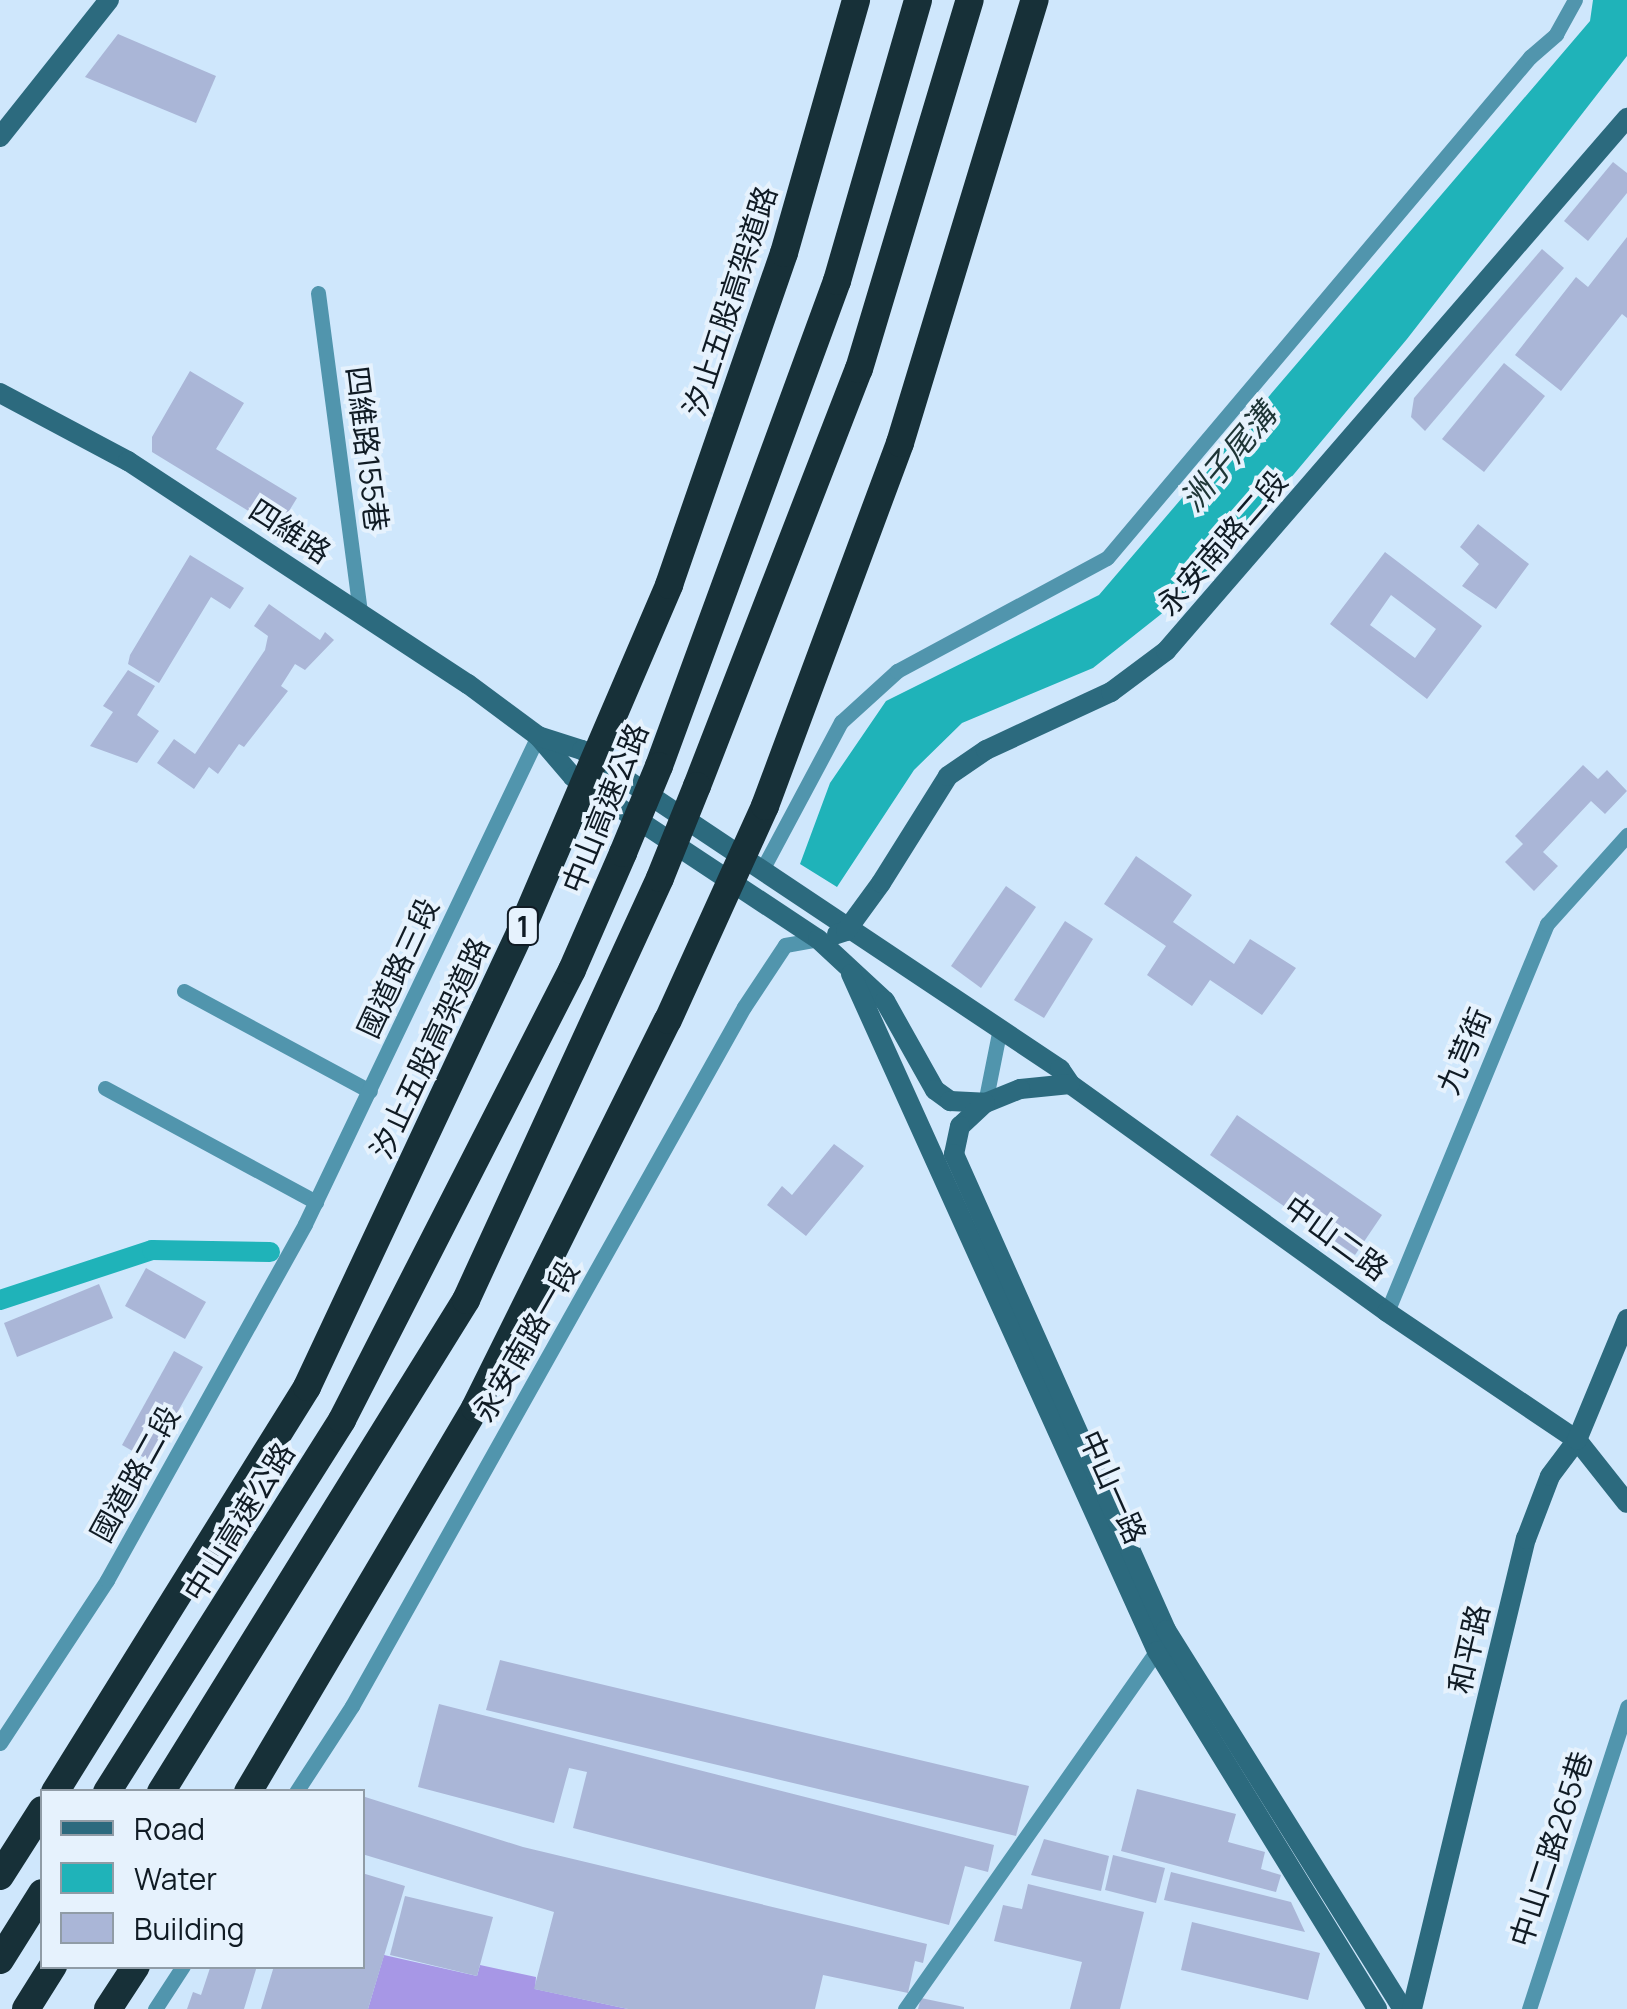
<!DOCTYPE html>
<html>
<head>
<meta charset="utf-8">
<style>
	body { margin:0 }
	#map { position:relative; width:1627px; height:2009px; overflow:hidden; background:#cfe7fc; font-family:Manrope,"Noto Sans TC",sans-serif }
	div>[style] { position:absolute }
	.forest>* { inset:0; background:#a797e6 }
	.water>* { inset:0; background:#1fb3b9 }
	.canal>* { height:20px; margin:-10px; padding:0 10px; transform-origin:10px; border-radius:10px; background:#1fb3b9 }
	.building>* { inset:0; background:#aab6d7 }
	.street>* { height:15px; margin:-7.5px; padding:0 7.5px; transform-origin:7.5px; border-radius:7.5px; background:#5195ad }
	.secondary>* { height:20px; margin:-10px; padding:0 10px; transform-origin:10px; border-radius:10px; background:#2c6a7e }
	.highway>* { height:28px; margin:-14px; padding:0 14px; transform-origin:14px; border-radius:14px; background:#173038 }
	.highway-bridge>* { height:28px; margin:-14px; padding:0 14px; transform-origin:14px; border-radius:14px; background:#173038 }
	span { translate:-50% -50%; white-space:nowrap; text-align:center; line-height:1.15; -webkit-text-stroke:8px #e6f2fd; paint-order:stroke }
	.shield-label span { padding:2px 8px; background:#e6f2fd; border:2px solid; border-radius:8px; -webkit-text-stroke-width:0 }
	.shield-label { font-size:28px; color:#101b24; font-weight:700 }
	.street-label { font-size:30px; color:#101b24 }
	.water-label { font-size:32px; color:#1e3536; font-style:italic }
	.legend { position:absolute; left:40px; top:1789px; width:325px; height:180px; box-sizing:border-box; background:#e6f2fd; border:2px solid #909ca6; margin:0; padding:12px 18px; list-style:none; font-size:30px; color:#101b24 }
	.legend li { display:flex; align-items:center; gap:20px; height:50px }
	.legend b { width:50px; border:2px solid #909ca6 }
</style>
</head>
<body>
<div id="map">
	<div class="forest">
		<i style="clip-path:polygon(384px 1955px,477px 1976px,480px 1965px,536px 1977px,535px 1989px,628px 2009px,368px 2009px)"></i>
	</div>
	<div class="water">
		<i style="clip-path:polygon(1593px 0,1627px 0,1627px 56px,1407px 339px,1208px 577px,1093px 668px,962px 723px,914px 770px,837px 887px,800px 864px,830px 783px,886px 701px,1099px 595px,1590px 21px)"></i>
	</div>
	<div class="canal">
		<i style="left:0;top:1300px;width:160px;rotate:-18.2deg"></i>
		<i style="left:152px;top:1250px;width:118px;rotate:1deg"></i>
	</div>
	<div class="building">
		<i style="clip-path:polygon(118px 34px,216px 76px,196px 123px,85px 77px)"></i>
		<i style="clip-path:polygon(1613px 162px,1627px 173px,1627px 193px,1588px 241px,1564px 221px)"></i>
		<i style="clip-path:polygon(1627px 237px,1627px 318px,1622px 314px,1561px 391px,1515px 355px,1576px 277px,1588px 287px)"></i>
		<i style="clip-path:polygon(1542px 249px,1564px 268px,1425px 431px,1411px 417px,1414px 398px)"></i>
		<i style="clip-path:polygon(1504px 363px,1545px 396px,1484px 472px,1442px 439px)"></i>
		<i style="clip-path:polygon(190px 371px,244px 403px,216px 449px,297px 498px,278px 529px,152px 452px,152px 437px)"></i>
		<i style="clip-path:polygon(1478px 524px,1529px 564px,1496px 609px,1462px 586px,1479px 564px,1460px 547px)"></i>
		<i style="clip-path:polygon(evenodd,1385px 552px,1482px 626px,1427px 699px,1330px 624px,1385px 552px,1391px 595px,1436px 629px,1415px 658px,1370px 625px,1391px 595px)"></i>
		<i style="clip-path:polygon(190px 555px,244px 588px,230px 609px,211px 597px,159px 683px,128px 664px,130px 655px)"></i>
		<i style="clip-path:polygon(269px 604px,320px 640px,325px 632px,334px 640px,305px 670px,295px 664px,281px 686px,288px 691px,244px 747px,239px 744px,218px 774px,209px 767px,194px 789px,157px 763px,174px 739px,195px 754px,265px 650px,268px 636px,254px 626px)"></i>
		<i style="clip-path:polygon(128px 670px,155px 686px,137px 715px,159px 731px,137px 763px,90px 746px,113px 712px,103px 706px)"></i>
		<i style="clip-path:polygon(1583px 765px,1598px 779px,1607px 770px,1627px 791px,1605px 814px,1591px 801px,1543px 852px,1558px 866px,1534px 891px,1505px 862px,1523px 844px,1515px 836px)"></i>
		<i style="clip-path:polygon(1136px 856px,1192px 895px,1173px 922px,1234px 964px,1250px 939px,1296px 968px,1262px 1015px,1210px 980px,1192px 1006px,1147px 975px,1166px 946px,1104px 904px)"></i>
		<i style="clip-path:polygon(1006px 886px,1036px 907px,981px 988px,951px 966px)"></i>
		<i style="clip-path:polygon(1065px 921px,1093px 939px,1044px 1018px,1014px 1000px)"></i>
		<i style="clip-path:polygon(1237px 1115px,1382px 1215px,1355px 1255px,1210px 1155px)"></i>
		<i style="clip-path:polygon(834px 1144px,864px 1166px,806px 1236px,767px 1205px,782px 1186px,792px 1195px)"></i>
		<i style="clip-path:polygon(146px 1268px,206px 1302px,185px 1339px,125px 1306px)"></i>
		<i style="clip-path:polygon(99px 1284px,113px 1318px,17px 1357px,4px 1323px)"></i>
		<i style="clip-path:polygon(174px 1351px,203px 1367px,150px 1461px,122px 1445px)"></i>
		<i style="clip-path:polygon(500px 1660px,1029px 1786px,1016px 1836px,486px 1710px)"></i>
		<i style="clip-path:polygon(439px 1704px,994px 1845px,988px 1872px,965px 1866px,949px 1925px,573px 1828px,587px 1772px,569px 1768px,554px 1823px,418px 1787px)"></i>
		<i style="clip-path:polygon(1137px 1789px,1236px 1814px,1228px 1842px,1265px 1852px,1261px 1869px,1281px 1875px,1276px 1892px,1121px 1851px)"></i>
		<i style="clip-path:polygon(362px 1796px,523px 1847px,927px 1944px,923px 1963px,915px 1961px,908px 1993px,823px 1975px,815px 2009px,628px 2009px,534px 1989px,554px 1912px,362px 1854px)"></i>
		<i style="clip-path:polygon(1044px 1839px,1109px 1856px,1101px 1891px,1031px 1875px)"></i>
		<i style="clip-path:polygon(1113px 1855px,1165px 1868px,1156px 1903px,1105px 1890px)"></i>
		<i style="clip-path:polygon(1171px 1872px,1291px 1902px,1305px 1932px,1164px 1900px)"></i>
		<i style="clip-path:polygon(362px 1873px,405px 1886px,368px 2009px,261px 2009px,274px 1966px,362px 1966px)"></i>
		<i style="clip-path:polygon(1028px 1884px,1144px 1912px,1120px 2009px,1070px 2009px,1082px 1962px,994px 1941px,1003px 1905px,1022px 1909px)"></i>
		<i style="clip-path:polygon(405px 1896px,493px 1917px,477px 1976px,390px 1955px)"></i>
		<i style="clip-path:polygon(1192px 1922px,1320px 1953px,1308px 2000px,1181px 1970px)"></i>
		<i style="clip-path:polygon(257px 1966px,244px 2009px,187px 2009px,193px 1992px,201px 1995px,210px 1968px)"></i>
		<i style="clip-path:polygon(921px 1998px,964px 2007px,964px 2009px,918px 2009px)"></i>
	</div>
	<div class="street">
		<i style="left:318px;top:293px;width:322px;rotate:82.5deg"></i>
		<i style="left:763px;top:868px;width:166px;rotate:-61.9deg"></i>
		<i style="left:841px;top:722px;width:76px;rotate:-42.3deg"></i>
		<i style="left:897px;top:671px;width:238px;rotate:-28.3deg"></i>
		<i style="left:1107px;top:558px;width:656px;rotate:-49.83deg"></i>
		<i style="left:1530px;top:57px;width:35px;rotate:-41deg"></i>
		<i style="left:1556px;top:34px;width:39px;rotate:-61deg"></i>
		<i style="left:184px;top:991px;width:211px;rotate:28.3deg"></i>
		<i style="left:105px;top:1088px;width:240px;rotate:28.4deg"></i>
		<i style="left:985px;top:1103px;width:71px;rotate:-78.7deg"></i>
		<i style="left:1387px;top:1312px;width:420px;rotate:-67.6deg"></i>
		<i style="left:1547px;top:924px;width:120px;rotate:-48deg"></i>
		<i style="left:0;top:1743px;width:195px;rotate:-56.7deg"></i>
		<i style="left:107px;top:1580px;width:407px;rotate:-60.9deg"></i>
		<i style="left:305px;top:1224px;width:541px;rotate:-64.48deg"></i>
		<i style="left:296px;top:1792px;width:103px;rotate:-56.9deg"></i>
		<i style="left:352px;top:1706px;width:801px;rotate:-60.72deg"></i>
		<i style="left:744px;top:1007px;width:74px;rotate:-56.5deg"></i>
		<i style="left:785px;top:945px;width:34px;rotate:-10deg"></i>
		<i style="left:155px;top:2009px;width:51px;rotate:-56.9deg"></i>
		<i style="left:905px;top:2009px;width:438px;rotate:-54.9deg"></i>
		<i style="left:1529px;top:2009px;width:318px;rotate:-72deg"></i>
	</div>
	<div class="secondary">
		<i style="left:0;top:137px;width:175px;rotate:-51.5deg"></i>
		<i style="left:0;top:393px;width:145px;rotate:28deg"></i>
		<i style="left:128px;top:461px;width:407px;rotate:33.3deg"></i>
		<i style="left:468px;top:684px;width:87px;rotate:36.6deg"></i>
		<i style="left:538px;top:736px;width:54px;rotate:49.5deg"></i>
		<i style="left:573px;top:777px;width:294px;rotate:33.5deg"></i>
		<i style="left:818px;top:939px;width:91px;rotate:42.8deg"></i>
		<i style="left:885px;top:1001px;width:102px;rotate:60.7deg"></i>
		<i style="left:935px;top:1090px;width:19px;rotate:36deg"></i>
		<i style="left:950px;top:1101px;width:35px;rotate:3deg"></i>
		<i style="left:538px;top:736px;width:46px;rotate:17.7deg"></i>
		<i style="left:582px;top:750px;width:575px;rotate:33.72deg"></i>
		<i style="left:1060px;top:1069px;width:18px;rotate:56deg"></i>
		<i style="left:1070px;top:1084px;width:390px;rotate:35.7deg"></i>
		<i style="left:1387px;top:1312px;width:229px;rotate:34deg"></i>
		<i style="left:1577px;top:1440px;width:80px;rotate:51.6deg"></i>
		<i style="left:837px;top:934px;width:9px;rotate:-18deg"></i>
		<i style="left:846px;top:931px;width:59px;rotate:-53.9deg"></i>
		<i style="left:881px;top:883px;width:126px;rotate:-57.9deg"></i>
		<i style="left:948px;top:776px;width:46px;rotate:-34.4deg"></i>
		<i style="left:986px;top:750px;width:138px;rotate:-24.9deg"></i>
		<i style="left:1111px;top:692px;width:69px;rotate:-36.7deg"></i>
		<i style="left:1166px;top:651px;width:705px;rotate:-49.14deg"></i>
		<i style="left:851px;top:974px;width:743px;rotate:65.68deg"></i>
		<i style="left:1157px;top:1651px;width:420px;rotate:58.4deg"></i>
		<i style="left:1070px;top:1084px;width:50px;rotate:174.3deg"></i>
		<i style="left:1020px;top:1089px;width:38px;rotate:158deg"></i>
		<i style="left:985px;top:1103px;width:34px;rotate:137deg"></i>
		<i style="left:960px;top:1126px;width:29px;rotate:102deg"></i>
		<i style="left:954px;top:1154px;width:521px;rotate:65.99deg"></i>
		<i style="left:1166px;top:1630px;width:447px;rotate:58deg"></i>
		<i style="left:1412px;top:2009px;width:484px;rotate:-76.4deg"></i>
		<i style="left:1526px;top:1539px;width:67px;rotate:-69.1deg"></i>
		<i style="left:1550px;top:1476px;width:45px;rotate:-53.1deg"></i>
		<i style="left:1577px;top:1440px;width:131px;rotate:-67.5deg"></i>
	</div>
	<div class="highway">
		<i style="left:659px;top:766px;width:517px;rotate:-69.85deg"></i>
		<i style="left:837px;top:281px;width:292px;rotate:-73.9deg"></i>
		<i style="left:697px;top:786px;width:447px;rotate:-68.8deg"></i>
		<i style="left:859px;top:369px;width:385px;rotate:-73.3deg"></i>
		<i style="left:107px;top:1792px;width:440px;rotate:-57.7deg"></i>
		<i style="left:342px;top:1420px;width:505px;rotate:-62.93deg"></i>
		<i style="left:572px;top:970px;width:128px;rotate:-66.4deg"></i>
		<i style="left:161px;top:1792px;width:579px;rotate:-58.2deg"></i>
		<i style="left:466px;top:1300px;width:464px;rotate:-65.3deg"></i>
		<i style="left:0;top:1876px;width:78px;rotate:-57.5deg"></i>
		<i style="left:0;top:1960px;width:79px;rotate:-57.9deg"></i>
		<i style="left:26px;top:2009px;width:51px;rotate:-57.9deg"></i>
		<i style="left:108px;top:2009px;width:51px;rotate:-56.9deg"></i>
	</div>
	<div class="highway-bridge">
		<i style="left:623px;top:853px;width:94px;rotate:-67.5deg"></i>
		<i style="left:660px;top:878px;width:99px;rotate:-68.1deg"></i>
		<i style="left:55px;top:1792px;width:477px;rotate:-58.1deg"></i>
		<i style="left:307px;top:1387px;width:501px;rotate:-64.87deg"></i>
		<i style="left:520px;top:933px;width:379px;rotate:-66.8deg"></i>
		<i style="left:669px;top:585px;width:351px;rotate:-70.9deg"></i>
		<i style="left:784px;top:253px;width:263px;rotate:-74.1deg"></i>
		<i style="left:248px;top:1792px;width:446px;rotate:-59.4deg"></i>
		<i style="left:475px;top:1408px;width:433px;rotate:-63.6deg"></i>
		<i style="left:668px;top:1020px;width:235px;rotate:-65.6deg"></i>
		<i style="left:765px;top:806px;width:387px;rotate:-69.6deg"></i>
		<i style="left:900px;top:443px;width:463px;rotate:-73.1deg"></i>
	</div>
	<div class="shield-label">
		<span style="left:523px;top:926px">1</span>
	</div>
	<div class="street-label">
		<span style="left:730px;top:301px;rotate:-72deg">汐止五股高架道路</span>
		<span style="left:367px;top:449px;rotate:83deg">四維路155巷</span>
		<span style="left:290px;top:531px;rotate:33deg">四維路</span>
		<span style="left:1222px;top:543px;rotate:-49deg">永安南路二段</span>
		<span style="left:605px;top:808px;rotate:-68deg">中山高速公路</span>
		<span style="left:398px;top:968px;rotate:-65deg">國道路三段</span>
		<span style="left:430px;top:1048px;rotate:-65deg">汐止五股高架道路</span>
		<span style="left:1464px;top:1051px;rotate:-67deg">九芎街</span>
		<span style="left:1336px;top:1238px;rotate:36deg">中山二路</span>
		<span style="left:526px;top:1341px;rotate:-60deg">永安南路一段</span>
		<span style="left:135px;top:1474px;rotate:-61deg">國道路二段</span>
		<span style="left:1113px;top:1487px;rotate:66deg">中山一路</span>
		<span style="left:239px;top:1522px;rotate:-58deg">中山高速公路</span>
		<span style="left:1469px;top:1649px;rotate:-77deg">和平路</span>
		<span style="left:1551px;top:1849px;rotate:-72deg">中山二路265巷</span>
	</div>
	<div class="water-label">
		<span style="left:1228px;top:457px;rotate:-50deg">洲子尾溝</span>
	</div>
	<ul class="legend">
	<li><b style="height:12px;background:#2c6a7e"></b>Road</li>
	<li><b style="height:28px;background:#1fb3b9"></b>Water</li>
	<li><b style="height:28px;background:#aab6d7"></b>Building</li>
	</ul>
</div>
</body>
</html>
